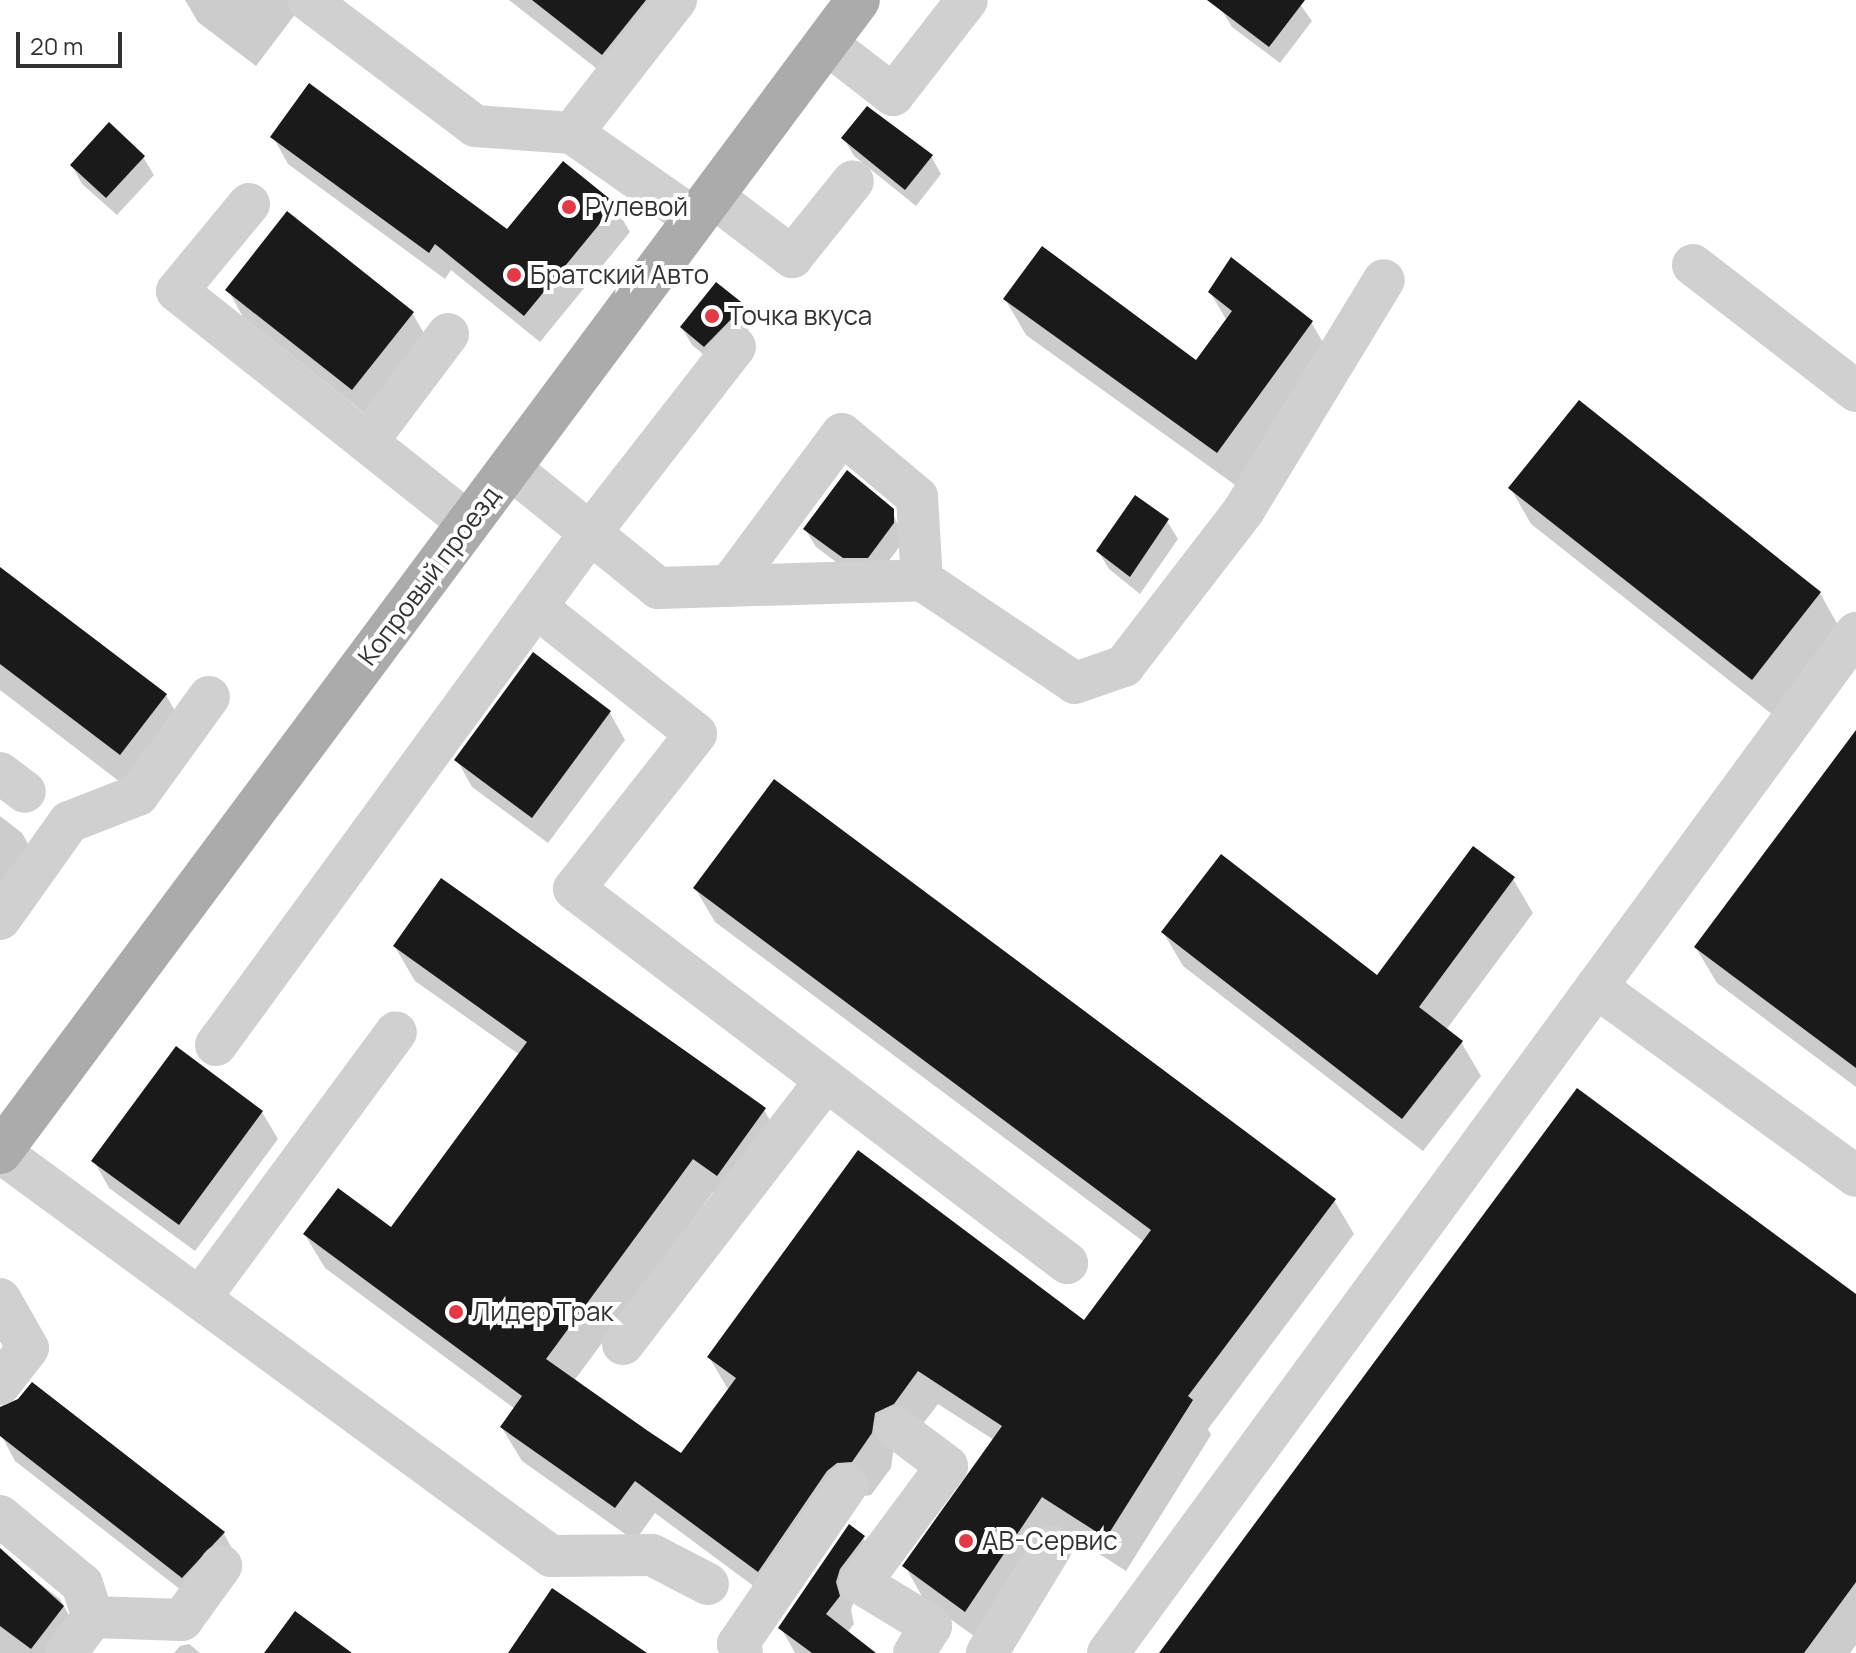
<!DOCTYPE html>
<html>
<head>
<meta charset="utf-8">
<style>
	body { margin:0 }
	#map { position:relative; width:1856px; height:1653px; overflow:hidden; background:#fff; font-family:Manrope,sans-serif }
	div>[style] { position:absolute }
	.shadow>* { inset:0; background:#0003 }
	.building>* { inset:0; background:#1a1a1a }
	.minor>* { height:42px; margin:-21px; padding:0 21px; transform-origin:21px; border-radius:21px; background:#d0d0d0 }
	.major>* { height:44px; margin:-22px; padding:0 22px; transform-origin:22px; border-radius:22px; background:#ababab }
	.dots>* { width:22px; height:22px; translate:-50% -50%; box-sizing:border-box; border:4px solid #fff; border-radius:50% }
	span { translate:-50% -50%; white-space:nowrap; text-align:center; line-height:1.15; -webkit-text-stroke:8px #fff; paint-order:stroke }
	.poi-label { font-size:26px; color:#333 }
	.left { translate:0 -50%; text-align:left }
	.street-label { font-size:26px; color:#333 }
	.scale { position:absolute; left:16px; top:32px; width:106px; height:36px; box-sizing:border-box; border:4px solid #333; border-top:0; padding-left:10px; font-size:24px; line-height:28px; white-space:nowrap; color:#333; -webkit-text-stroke:6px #fff; paint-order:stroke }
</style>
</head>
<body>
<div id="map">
	<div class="shadow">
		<i style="clip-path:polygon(185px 0,306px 0,256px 66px,198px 22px)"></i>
		<i style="clip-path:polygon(509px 0,694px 0,624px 90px)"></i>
		<i style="clip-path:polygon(1228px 0,1297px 0,1312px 21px,1280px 63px,1232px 27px,1221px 9px)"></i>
		<i style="clip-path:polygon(273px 137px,508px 232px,614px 205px,630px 232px,540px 342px,451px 270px,445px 279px,288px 164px)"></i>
		<i style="clip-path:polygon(844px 139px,931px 156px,941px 174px,916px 206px,854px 156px)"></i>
		<i style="clip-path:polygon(143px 157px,154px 175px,117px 215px,82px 184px,72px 166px)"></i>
		<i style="clip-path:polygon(228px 290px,412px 313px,428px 340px,368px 416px,243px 317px)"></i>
		<i style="clip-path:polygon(1210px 292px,1311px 322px,1332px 358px,1238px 487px,1026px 335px,1005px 299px,1197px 363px,1227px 321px)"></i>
		<i style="clip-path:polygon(743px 306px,754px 324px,715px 364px,692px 345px,682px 328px)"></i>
		<i style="clip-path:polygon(1511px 489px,1820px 593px,1840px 629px,1773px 715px,1531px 524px)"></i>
		<i style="clip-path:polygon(892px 510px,904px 541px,878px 575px,855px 576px,816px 547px,805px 529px)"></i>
		<i style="clip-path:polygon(1167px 521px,1178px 539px,1140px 594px,1109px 569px,1098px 551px)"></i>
		<i style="clip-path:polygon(0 569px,166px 695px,195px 746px,150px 805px,0 690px)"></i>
		<i style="clip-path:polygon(533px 655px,610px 713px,625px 740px,548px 843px,472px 787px,457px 760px)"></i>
		<i style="clip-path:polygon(1856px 734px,1856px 1087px,1717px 983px,1696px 948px)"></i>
		<i style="clip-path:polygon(0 816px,22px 833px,42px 869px,0 923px)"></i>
		<i style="clip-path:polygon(1513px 879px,1533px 913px,1446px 1030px,1461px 1042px,1481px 1076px,1423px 1151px,1183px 966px,1163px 932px,1378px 977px)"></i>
		<i style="clip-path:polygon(695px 888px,1334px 1200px,1354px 1234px,1208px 1429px,1211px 1435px,1126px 1571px,1062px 1530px,985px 1644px,924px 1600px,905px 1566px,994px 1440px,938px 1404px,913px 1437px,894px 1447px,891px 1468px,871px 1495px,857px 1497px,778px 1604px,655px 1513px,635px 1541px,522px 1461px,502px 1428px,515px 1409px,325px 1268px,305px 1235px,391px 1230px,520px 1055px,415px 981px,395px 947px,764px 1110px,784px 1144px,737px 1209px,713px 1192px,574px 1381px,681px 1456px,729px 1391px,709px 1357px,1084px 1323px,1144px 1242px,715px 922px)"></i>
		<i style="clip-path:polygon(262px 1112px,278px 1139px,195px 1251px,109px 1188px,94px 1161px)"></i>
		<i style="clip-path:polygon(1856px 1297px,1856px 1645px,1850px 1653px,1161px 1653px)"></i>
		<i style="clip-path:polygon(32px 1385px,224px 1534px,239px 1561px,199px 1604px,15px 1461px,0 1433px)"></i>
		<i style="clip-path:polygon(863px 1538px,879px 1565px,855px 1597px,851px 1610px,854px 1624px,847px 1633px,873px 1653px,795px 1653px,781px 1628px)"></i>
		<i style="clip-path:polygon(0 1553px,60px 1599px,76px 1628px,64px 1653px,0 1653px)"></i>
		<i style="clip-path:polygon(189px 1644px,200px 1653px,174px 1653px,180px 1646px)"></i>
	</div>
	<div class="building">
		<i style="clip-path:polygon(532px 0,646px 0,602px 55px)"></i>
		<i style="clip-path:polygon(1207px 0,1305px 0,1269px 47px)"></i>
		<i style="clip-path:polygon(309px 83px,507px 229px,563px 161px,616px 204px,524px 316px,435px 244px,429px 253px,270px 137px)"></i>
		<i style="clip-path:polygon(867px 106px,933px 155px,905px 190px,841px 138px)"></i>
		<i style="clip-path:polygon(109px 122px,145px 156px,106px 198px,70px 165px)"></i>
		<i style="clip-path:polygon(287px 211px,414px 312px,352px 390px,225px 290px)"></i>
		<i style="clip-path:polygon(1042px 246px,1196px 360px,1232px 311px,1208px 292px,1231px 257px,1313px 321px,1217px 453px,1003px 299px)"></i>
		<i style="clip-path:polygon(716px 282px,745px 305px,704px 347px,680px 327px)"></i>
		<i style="clip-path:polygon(1579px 400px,1821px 592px,1752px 680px,1508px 488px)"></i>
		<i style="clip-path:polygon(847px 470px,894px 509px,894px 523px,868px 558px,843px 558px,803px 529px)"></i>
		<i style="clip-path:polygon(1135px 495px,1169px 519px,1130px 577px,1096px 551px)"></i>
		<i style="clip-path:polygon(0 567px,167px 694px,120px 755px,0 664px)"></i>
		<i style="clip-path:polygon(533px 652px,611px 711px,532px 818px,454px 760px)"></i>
		<i style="clip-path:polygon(1856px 730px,1856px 1068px,1694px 947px)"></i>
		<i style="clip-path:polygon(774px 779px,1336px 1199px,1188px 1396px,1193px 1400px,1106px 1538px,1042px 1497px,965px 1612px,902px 1566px,1002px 1426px,918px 1371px,894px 1404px,875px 1413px,872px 1433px,852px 1462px,837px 1463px,827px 1471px,758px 1572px,635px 1481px,615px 1508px,500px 1427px,522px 1396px,303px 1234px,338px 1188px,391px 1227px,527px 1042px,393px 946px,441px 878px,766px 1108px,717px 1176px,693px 1159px,546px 1359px,648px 1431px,681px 1453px,736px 1378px,707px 1357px,858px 1150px,1084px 1320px,1151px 1230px,693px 888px)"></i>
		<i style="clip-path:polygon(1473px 846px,1515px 877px,1419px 1007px,1463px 1041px,1402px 1119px,1161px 932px,1221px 854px,1377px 975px)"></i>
		<i style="clip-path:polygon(176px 1046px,263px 1111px,179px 1225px,91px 1161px)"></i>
		<i style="clip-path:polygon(1577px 1088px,1856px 1294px,1856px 1582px,1804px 1653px,1159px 1653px)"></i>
		<i style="clip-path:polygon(32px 1382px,225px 1532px,182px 1578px,0 1436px,0 1407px,18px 1399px)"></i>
		<i style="clip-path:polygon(849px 1524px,865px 1536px,840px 1569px,836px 1582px,840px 1596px,826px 1614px,876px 1653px,812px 1653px,778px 1628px)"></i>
		<i style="clip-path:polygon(0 1548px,64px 1606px,31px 1649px,0 1626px)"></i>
		<i style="clip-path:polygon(552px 1588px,647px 1653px,508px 1653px)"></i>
		<i style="clip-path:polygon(295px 1611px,352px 1653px,264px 1653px)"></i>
	</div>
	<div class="minor">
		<i style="left:308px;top:0;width:209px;rotate:37deg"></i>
		<i style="left:475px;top:126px;width:97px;rotate:4.1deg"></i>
		<i style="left:572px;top:133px;width:150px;rotate:35deg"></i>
		<i style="left:826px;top:43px;width:85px;rotate:37.8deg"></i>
		<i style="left:893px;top:95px;width:120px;rotate:-52.1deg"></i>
		<i style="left:572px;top:133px;width:169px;rotate:-52deg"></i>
		<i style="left:712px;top:196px;width:101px;rotate:37.3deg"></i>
		<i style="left:792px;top:257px;width:97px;rotate:-51.2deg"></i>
		<i style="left:249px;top:204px;width:113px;rotate:129.6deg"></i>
		<i style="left:177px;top:291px;width:373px;rotate:38.5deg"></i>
		<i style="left:1693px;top:265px;width:206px;rotate:37.7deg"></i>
		<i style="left:367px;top:442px;width:135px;rotate:-53.1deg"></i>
		<i style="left:510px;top:468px;width:191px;rotate:39deg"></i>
		<i style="left:658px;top:588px;width:264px;rotate:-1.7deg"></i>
		<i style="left:922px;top:580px;width:184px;rotate:33.9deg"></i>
		<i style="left:1075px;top:683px;width:52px;rotate:-19.1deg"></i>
		<i style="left:1124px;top:666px;width:197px;rotate:-52.4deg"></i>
		<i style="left:1244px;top:510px;width:269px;rotate:-58.7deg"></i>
		<i style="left:729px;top:586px;width:189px;rotate:-53.4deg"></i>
		<i style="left:842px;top:434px;width:98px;rotate:40deg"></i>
		<i style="left:917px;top:497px;width:83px;rotate:86.6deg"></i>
		<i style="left:536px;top:607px;width:204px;rotate:38.4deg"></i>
		<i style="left:696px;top:734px;width:197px;rotate:128.2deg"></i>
		<i style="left:574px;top:889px;width:619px;rotate:37.18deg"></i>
		<i style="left:0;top:773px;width:31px;rotate:37deg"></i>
		<i style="left:0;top:919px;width:119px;rotate:-54.6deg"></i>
		<i style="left:69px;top:822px;width:74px;rotate:-21.4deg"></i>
		<i style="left:138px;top:795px;width:121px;rotate:-54.1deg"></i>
		<i style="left:1596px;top:987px;width:321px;rotate:36deg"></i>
		<i style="left:216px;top:1045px;width:634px;rotate:-53.85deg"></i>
		<i style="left:590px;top:533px;width:236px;rotate:-52.1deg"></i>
		<i style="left:0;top:1152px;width:683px;rotate:36.25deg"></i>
		<i style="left:551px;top:1556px;width:101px;rotate:-0.6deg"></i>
		<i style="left:652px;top:1555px;width:63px;rotate:27.4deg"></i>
		<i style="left:200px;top:1298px;width:330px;rotate:-53.6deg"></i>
		<i style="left:0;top:1299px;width:56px;rotate:60.3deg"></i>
		<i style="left:28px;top:1348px;width:46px;rotate:127.9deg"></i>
		<i style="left:623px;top:1344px;width:333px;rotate:-52.4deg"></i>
		<i style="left:895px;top:1427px;width:65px;rotate:36.9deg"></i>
		<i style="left:947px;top:1466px;width:146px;rotate:126.6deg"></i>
		<i style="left:860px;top:1583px;width:83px;rotate:31.2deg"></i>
		<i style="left:931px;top:1626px;width:32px;rotate:122deg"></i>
		<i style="left:0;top:1516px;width:107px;rotate:39.7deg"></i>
		<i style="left:82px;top:1584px;width:35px;rotate:72deg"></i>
		<i style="left:93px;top:1617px;width:89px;rotate:1.9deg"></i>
		<i style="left:182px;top:1620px;width:67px;rotate:-54.2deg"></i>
		<i style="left:66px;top:1653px;width:45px;rotate:-53.1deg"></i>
		<i style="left:742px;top:1653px;width:10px;rotate:-114deg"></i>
		<i style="left:738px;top:1644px;width:193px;rotate:-55.6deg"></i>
		<i style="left:987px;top:1653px;width:125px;rotate:-58.7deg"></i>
		<i style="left:1108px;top:1653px;width:1265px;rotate:-53.75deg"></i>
	</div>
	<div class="major">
		<i style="left:0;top:1152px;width:1436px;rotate:-53.32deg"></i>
	</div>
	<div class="dots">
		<i style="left:569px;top:207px;background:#e63946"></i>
		<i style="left:514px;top:275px;background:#e63946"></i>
		<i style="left:712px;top:316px;background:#e63946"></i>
		<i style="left:456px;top:1312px;background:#e63946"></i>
		<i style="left:966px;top:1541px;background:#e63946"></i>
	</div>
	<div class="poi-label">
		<span class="left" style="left:585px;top:207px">Рулевой</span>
		<span class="left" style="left:530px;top:275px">Братский Авто</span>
		<span class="left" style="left:728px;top:316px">Точка вкуса</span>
		<span class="left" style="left:472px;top:1312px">Лидер Трак</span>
		<span class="left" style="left:982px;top:1541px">АВ-Сервис</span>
	</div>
	<div class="street-label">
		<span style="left:429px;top:576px;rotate:-53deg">Копровый проезд</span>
	</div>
	<div class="scale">20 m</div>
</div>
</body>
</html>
